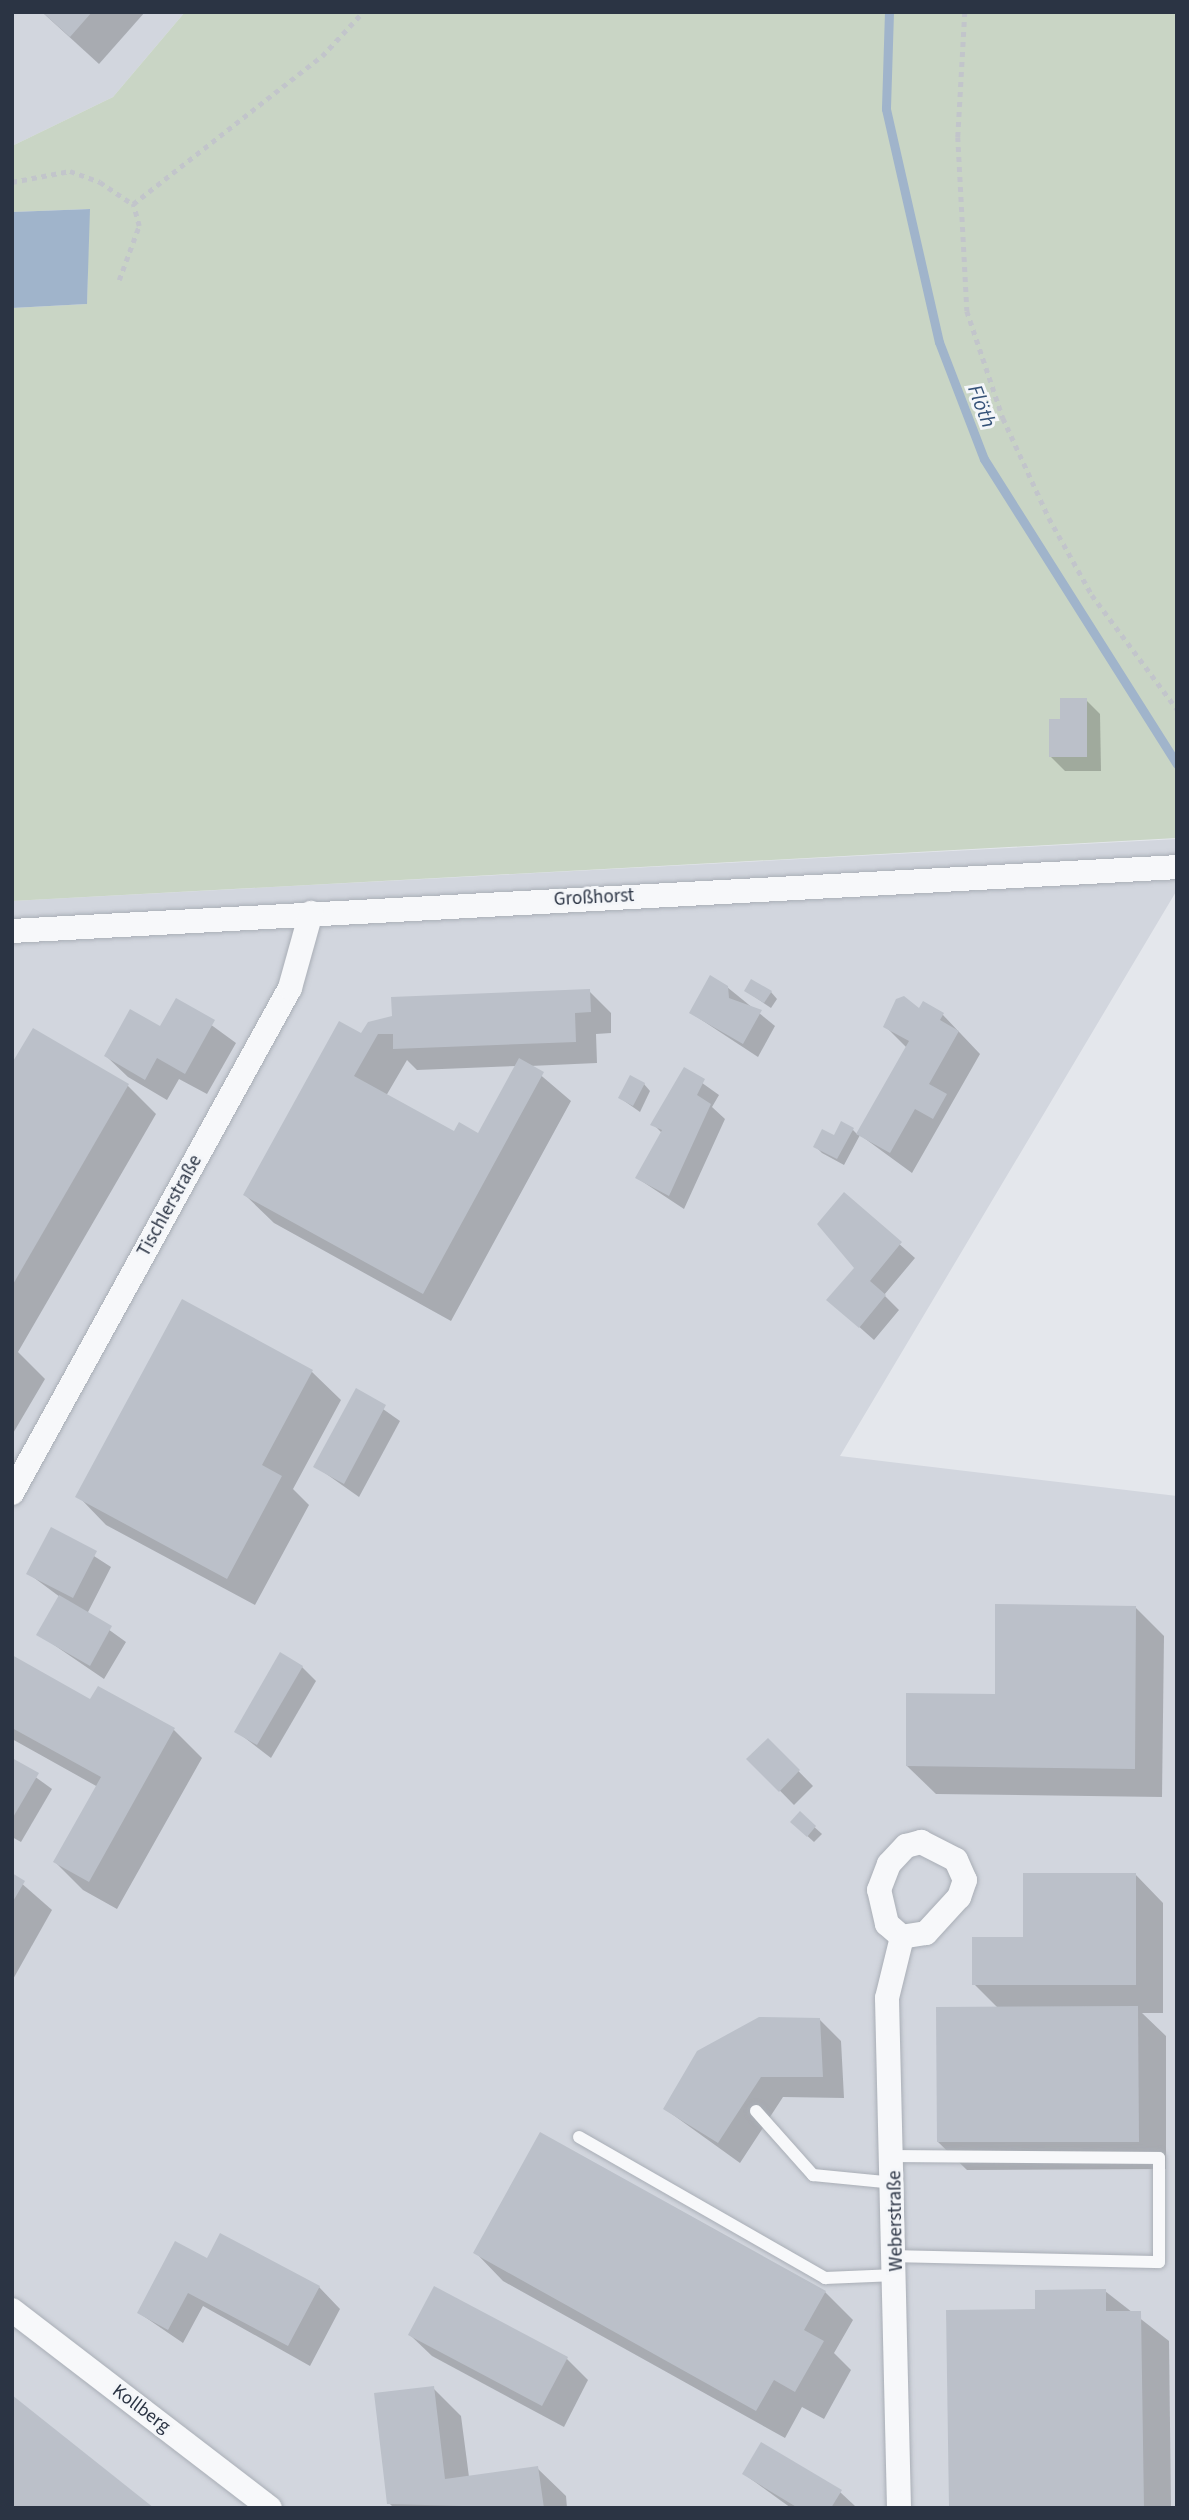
<!DOCTYPE html>
<html>
<head>
<meta charset="utf-8">
<style>
	body { margin:0 }
	#map { position:relative; width:1189px; height:2520px; overflow:hidden; background:#e4e7ec; font-family:"Source Sans 3",sans-serif }
	div>[style] { position:absolute }
	.built>* { inset:0; background:#d2d6de }
	.green>* { inset:0; background:#c9d5c5 }
	.water>* { inset:0; background:#a0b4cb }
	.shadow>* { inset:0; background:#0003 }
	.stream>* { height:9px; margin:-4.5px; padding:0 4.5px; transform-origin:4.5px; border-radius:4.5px; background:#a0b4cb }
	.building>* { inset:0; background:#bbc0c9 }
	.path>* { height:4.5px; margin-top:-2.25px; transform-origin:0; background:repeating-linear-gradient(90deg,#c2c5cb 0 5px,transparent 0 10px) }
	.roads { filter:drop-shadow(0 0 2px #a9aeb6) drop-shadow(0 0 2px #a9aeb6) }
	.lane>* { height:12px; margin:-6px; padding:0 6px; transform-origin:6px; border-radius:6px; background:#f7f8fa }
	.street>* { height:24px; margin:-12px; padding:0 12px; transform-origin:12px; border-radius:12px; background:#f7f8fa }
	span { translate:-50% -50%; white-space:nowrap; text-align:center; line-height:1.15; -webkit-text-stroke:6px #f4f6f9; paint-order:stroke }
	.street-label { font-size:19px; color:#2b3444 }
	.water-label { font-size:21px; color:#355278; font-style:italic }
	.frame { position:absolute; inset:0; border:14px solid #2b3444; pointer-events:none }
</style>
</head>
<body>
<div id="map">
	<div class="built">
		<i style="clip-path:polygon(12px 12px,185px 12px,113px 97px,12px 146px)"></i>
		<i style="clip-path:polygon(1177px 839px,1177px 890px,840px 1456px,1177px 1496px,1177px 2508px,12px 2508px,12px 901px)"></i>
	</div>
	<div class="green">
		<i style="clip-path:polygon(185px 12px,1177px 12px,1177px 838px,12px 901px,12px 308px,87px 304px,89px 209px,12px 212px,12px 146px,113px 97px)"></i>
	</div>
	<div class="water">
		<i style="clip-path:polygon(90px 209px,87px 304px,12px 308px,12px 212px)"></i>
	</div>
	<div class="shadow">
		<i style="clip-path:polygon(42px 12px,145px 12px,99px 64px)"></i>
		<i style="clip-path:polygon(1086px 700px,1100px 714px,1101px 771px,1065px 771px,1051px 757px,1062px 721px)"></i>
		<i style="clip-path:polygon(727px 987px,775px 1026px,758px 1057px,691px 1013px)"></i>
		<i style="clip-path:polygon(evenodd,589px 991px,611px 1013px,611px 1033px,596px 1034px,597px 1063px,530px 1066px,571px 1101px,451px 1321px,274px 1223px,245px 1195px,361px 1035px,589px 991px,407px 1060px,417px 1070px,517px 1066px,479px 1135px,455px 1133px,386px 1096px,407px 1060px)"></i>
		<i style="clip-path:polygon(746px 991px,771px 992px,777px 999px,771px 1008px)"></i>
		<i style="clip-path:polygon(177px 1000px,236px 1043px,207px 1094px,179px 1079px,167px 1100px,128px 1077px,106px 1056px,161px 1029px)"></i>
		<i style="clip-path:polygon(919px 1011px,943px 1015px,980px 1054px,912px 1173px,860px 1135px,844px 1165px,822px 1153px,815px 1146px,853px 1130px,858px 1135px,907px 1048px,885px 1026px)"></i>
		<i style="clip-path:polygon(33px 1030px,128px 1086px,156px 1114px,18px 1352px,45px 1379px,12px 1435px,12px 1066px)"></i>
		<i style="clip-path:polygon(684px 1070px,719px 1095px,712px 1107px,725px 1119px,684px 1209px,637px 1178px,662px 1133px,653px 1124px)"></i>
		<i style="clip-path:polygon(644px 1084px,650px 1091px,640px 1112px,620px 1098px)"></i>
		<i style="clip-path:polygon(844px 1195px,915px 1258px,884px 1295px,899px 1310px,874px 1340px,829px 1300px,856px 1268px)"></i>
		<i style="clip-path:polygon(183px 1302px,312px 1372px,341px 1400px,293px 1489px,309px 1505px,255px 1605px,106px 1525px,78px 1496px)"></i>
		<i style="clip-path:polygon(356px 1390px,400px 1421px,359px 1497px,315px 1466px)"></i>
		<i style="clip-path:polygon(52px 1529px,111px 1567px,87px 1614px,126px 1642px,104px 1679px,38px 1634px,60px 1597px,29px 1574px)"></i>
		<i style="clip-path:polygon(1136px 1608px,1164px 1636px,1162px 1797px,936px 1794px,907px 1766px)"></i>
		<i style="clip-path:polygon(12px 1657px,91px 1701px,174px 1730px,202px 1758px,117px 1909px,83px 1890px,55px 1862px,98px 1787px,12px 1739px)"></i>
		<i style="clip-path:polygon(302px 1667px,316px 1681px,271px 1758px,236px 1731px)"></i>
		<i style="clip-path:polygon(768px 1740px,813px 1786px,794px 1805px,749px 1759px)"></i>
		<i style="clip-path:polygon(12px 1760px,52px 1789px,21px 1842px,12px 1837px)"></i>
		<i style="clip-path:polygon(800px 1814px,822px 1834px,814px 1842px,792px 1822px)"></i>
		<i style="clip-path:polygon(1135px 1874px,1163px 1903px,1163px 2013px,1142px 2013px,1166px 2036px,1166px 2169px,967px 2170px,938px 2142px,999px 2009px,974px 1984px,1025px 1939px)"></i>
		<i style="clip-path:polygon(12px 1875px,52px 1910px,12px 1981px)"></i>
		<i style="clip-path:polygon(820px 2020px,841px 2041px,844px 2098px,783px 2097px,740px 2163px,665px 2109px)"></i>
		<i style="clip-path:polygon(475px 2252px,825px 2292px,853px 2320px,834px 2353px,851px 2370px,824px 2419px,802px 2407px,785px 2438px,503px 2281px)"></i>
		<i style="clip-path:polygon(207px 2261px,319px 2287px,340px 2309px,310px 2366px,203px 2306px,183px 2343px,139px 2313px)"></i>
		<i style="clip-path:polygon(1105px 2291px,1169px 2341px,1171px 2508px,951px 2508px,1037px 2311px)"></i>
		<i style="clip-path:polygon(410px 2335px,567px 2359px,588px 2380px,564px 2427px,432px 2356px)"></i>
		<i style="clip-path:polygon(433px 2388px,461px 2416px,469px 2477px,537px 2468px,566px 2496px,567px 2508px,394px 2508px,389px 2503px)"></i>
		<i style="clip-path:polygon(744px 2474px,840px 2492px,855px 2506px,791px 2508px)"></i>
	</div>
	<div class="stream">
		<i style="left:889px;top:12px;width:97px;rotate:91.8deg"></i>
		<i style="left:886px;top:109px;width:239px;rotate:77.2deg"></i>
		<i style="left:939px;top:342px;width:125px;rotate:69deg"></i>
		<i style="left:984px;top:459px;width:361px;rotate:57.7deg"></i>
	</div>
	<div class="building">
		<i style="clip-path:polygon(42px 12px,92px 12px,70px 37px)"></i>
		<i style="clip-path:polygon(1060px 698px,1087px 698px,1087px 757px,1049px 757px,1049px 719px,1060px 719px)"></i>
		<i style="clip-path:polygon(710px 975px,728px 986px,729px 998px,762px 1010px,743px 1044px,689px 1013px)"></i>
		<i style="clip-path:polygon(751px 979px,772px 991px,764px 1003px,744px 991px)"></i>
		<i style="clip-path:polygon(590px 989px,591px 1012px,575px 1013px,576px 1042px,393px 1049px,393px 1034px,378px 1034px,354px 1076px,454px 1131px,459px 1122px,478px 1133px,519px 1058px,544px 1072px,423px 1294px,243px 1195px,339px 1021px,361px 1033px,368px 1022px,392px 1016px,391px 997px)"></i>
		<i style="clip-path:polygon(904px 996px,919px 1008px,923px 1001px,944px 1013px,940px 1020px,959px 1031px,929px 1084px,947px 1094px,933px 1119px,915px 1109px,890px 1153px,856px 1134px,909px 1041px,883px 1027px,896px 999px)"></i>
		<i style="clip-path:polygon(176px 998px,215px 1020px,185px 1074px,157px 1058px,145px 1080px,104px 1056px,130px 1009px,160px 1026px)"></i>
		<i style="clip-path:polygon(33px 1028px,129px 1084px,12px 1286px,12px 1063px)"></i>
		<i style="clip-path:polygon(684px 1067px,705px 1079px,697px 1095px,711px 1104px,669px 1196px,635px 1178px,662px 1130px,650px 1125px)"></i>
		<i style="clip-path:polygon(630px 1075px,645px 1083px,633px 1106px,618px 1098px)"></i>
		<i style="clip-path:polygon(841px 1121px,854px 1128px,837px 1159px,813px 1147px,822px 1129px,834px 1135px)"></i>
		<i style="clip-path:polygon(844px 1192px,902px 1242px,870px 1281px,886px 1295px,859px 1328px,826px 1300px,854px 1268px,817px 1224px)"></i>
		<i style="clip-path:polygon(182px 1299px,313px 1370px,262px 1465px,282px 1476px,227px 1579px,75px 1497px)"></i>
		<i style="clip-path:polygon(356px 1388px,386px 1405px,344px 1484px,313px 1467px)"></i>
		<i style="clip-path:polygon(51px 1527px,97px 1551px,73px 1598px,26px 1574px)"></i>
		<i style="clip-path:polygon(59px 1595px,112px 1626px,90px 1666px,36px 1635px)"></i>
		<i style="clip-path:polygon(995px 1604px,1136px 1606px,1135px 1769px,906px 1766px,906px 1693px,995px 1694px)"></i>
		<i style="clip-path:polygon(280px 1652px,303px 1666px,257px 1745px,234px 1732px)"></i>
		<i style="clip-path:polygon(12px 1655px,90px 1699px,98px 1686px,175px 1728px,89px 1882px,53px 1862px,101px 1777px,12px 1728px)"></i>
		<i style="clip-path:polygon(768px 1738px,800px 1770px,779px 1792px,746px 1759px)"></i>
		<i style="clip-path:polygon(12px 1758px,39px 1773px,12px 1819px)"></i>
		<i style="clip-path:polygon(800px 1811px,816px 1826px,807px 1837px,790px 1822px)"></i>
		<i style="clip-path:polygon(12px 1873px,25px 1881px,12px 1903px)"></i>
		<i style="clip-path:polygon(1023px 1873px,1136px 1873px,1136px 1985px,972px 1985px,972px 1937px,1023px 1937px)"></i>
		<i style="clip-path:polygon(1138px 2006px,1139px 2142px,937px 2142px,936px 2007px)"></i>
		<i style="clip-path:polygon(759px 2017px,820px 2018px,823px 2077px,761px 2077px,718px 2143px,663px 2109px,697px 2051px)"></i>
		<i style="clip-path:polygon(540px 2132px,826px 2291px,804px 2330px,824px 2341px,795px 2392px,774px 2380px,756px 2411px,473px 2253px)"></i>
		<i style="clip-path:polygon(220px 2233px,320px 2286px,288px 2346px,188px 2293px,168px 2330px,137px 2313px,175px 2241px,207px 2258px)"></i>
		<i style="clip-path:polygon(434px 2286px,568px 2357px,542px 2406px,408px 2335px)"></i>
		<i style="clip-path:polygon(1106px 2289px,1106px 2311px,1141px 2311px,1144px 2508px,949px 2508px,946px 2310px,1035px 2309px,1035px 2290px)"></i>
		<i style="clip-path:polygon(434px 2386px,445px 2479px,538px 2466px,544px 2508px,387px 2504px,374px 2393px)"></i>
		<i style="clip-path:polygon(12px 2395px,154px 2508px,12px 2508px)"></i>
		<i style="clip-path:polygon(761px 2442px,842px 2490px,831px 2508px,798px 2508px,742px 2474px)"></i>
	</div>
	<div class="path">
		<i style="left:965px;top:12px;width:125px;rotate:93.2deg"></i>
		<i style="left:958px;top:137px;width:174px;rotate:87deg"></i>
		<i style="left:967px;top:311px;width:113px;rotate:71.4deg"></i>
		<i style="left:1003px;top:418px;width:110px;rotate:65.3deg"></i>
		<i style="left:1049px;top:518px;width:88px;rotate:60.8deg"></i>
		<i style="left:1092px;top:595px;width:142px;rotate:53.3deg"></i>
		<i style="left:12px;top:182px;width:59px;rotate:-10.7deg"></i>
		<i style="left:70px;top:171px;width:32px;rotate:20deg"></i>
		<i style="left:100px;top:182px;width:40px;rotate:34deg"></i>
		<i style="left:133px;top:204px;width:240px;rotate:-38.1deg"></i>
		<i style="left:322px;top:56px;width:60px;rotate:-47deg"></i>
		<i style="left:119px;top:280px;width:58px;rotate:-69.7deg"></i>
		<i style="left:139px;top:226px;width:23px;rotate:-105deg"></i>
	</div>
	<div class="roads">
		<div class="lane">
			<i style="left:756px;top:2111px;width:86px;rotate:48.3deg"></i>
			<i style="left:813px;top:2175px;width:82px;rotate:5.6deg"></i>
			<i style="left:579px;top:2137px;width:284px;rotate:29.8deg"></i>
			<i style="left:825px;top:2278px;width:71px;rotate:-2.4deg"></i>
			<i style="left:895px;top:2156px;width:264px;rotate:0.4deg"></i>
			<i style="left:1159px;top:2158px;width:104px;rotate:90deg"></i>
			<i style="left:1159px;top:2262px;width:263px;rotate:-178.7deg"></i>
		</div>
		<div class="street">
			<i style="left:12px;top:931px;width:1167px;rotate:-3.14deg"></i>
			<i style="left:12px;top:1493px;width:576px;rotate:-61.17deg"></i>
			<i style="left:290px;top:988px;width:78px;rotate:-74.4deg"></i>
			<i style="left:921px;top:1842px;width:39px;rotate:27deg"></i>
			<i style="left:956px;top:1860px;width:22px;rotate:66deg"></i>
			<i style="left:965px;top:1880px;width:18px;rotate:109deg"></i>
			<i style="left:959px;top:1897px;width:49px;rotate:132.5deg"></i>
			<i style="left:926px;top:1933px;width:24px;rotate:171deg"></i>
			<i style="left:902px;top:1937px;width:20px;rotate:-139deg"></i>
			<i style="left:887px;top:1924px;width:35px;rotate:-103deg"></i>
			<i style="left:879px;top:1890px;width:28px;rotate:-69deg"></i>
			<i style="left:889px;top:1864px;width:25px;rotate:-47deg"></i>
			<i style="left:906px;top:1846px;width:16px;rotate:-15deg"></i>
			<i style="left:12px;top:2310px;width:325px;rotate:37.5deg"></i>
			<i style="left:899px;top:2508px;width:510px;rotate:-91.35deg"></i>
			<i style="left:887px;top:1998px;width:63px;rotate:-76.2deg"></i>
		</div>
	</div>
	<div class="street-label">
		<span style="left:594px;top:898px;rotate:-3deg">Großhorst</span>
		<span style="left:170px;top:1206px;rotate:-61deg">Tischlerstraße</span>
		<span style="left:896px;top:2221px;rotate:-91deg">Weberstraße</span>
		<span style="left:141px;top:2409px;rotate:37deg">Kollberg</span>
	</div>
	<div class="water-label">
		<span style="left:982px;top:406px;rotate:69deg">Flöth</span>
	</div>
	<div class="frame"></div>
</div>
</body>
</html>
